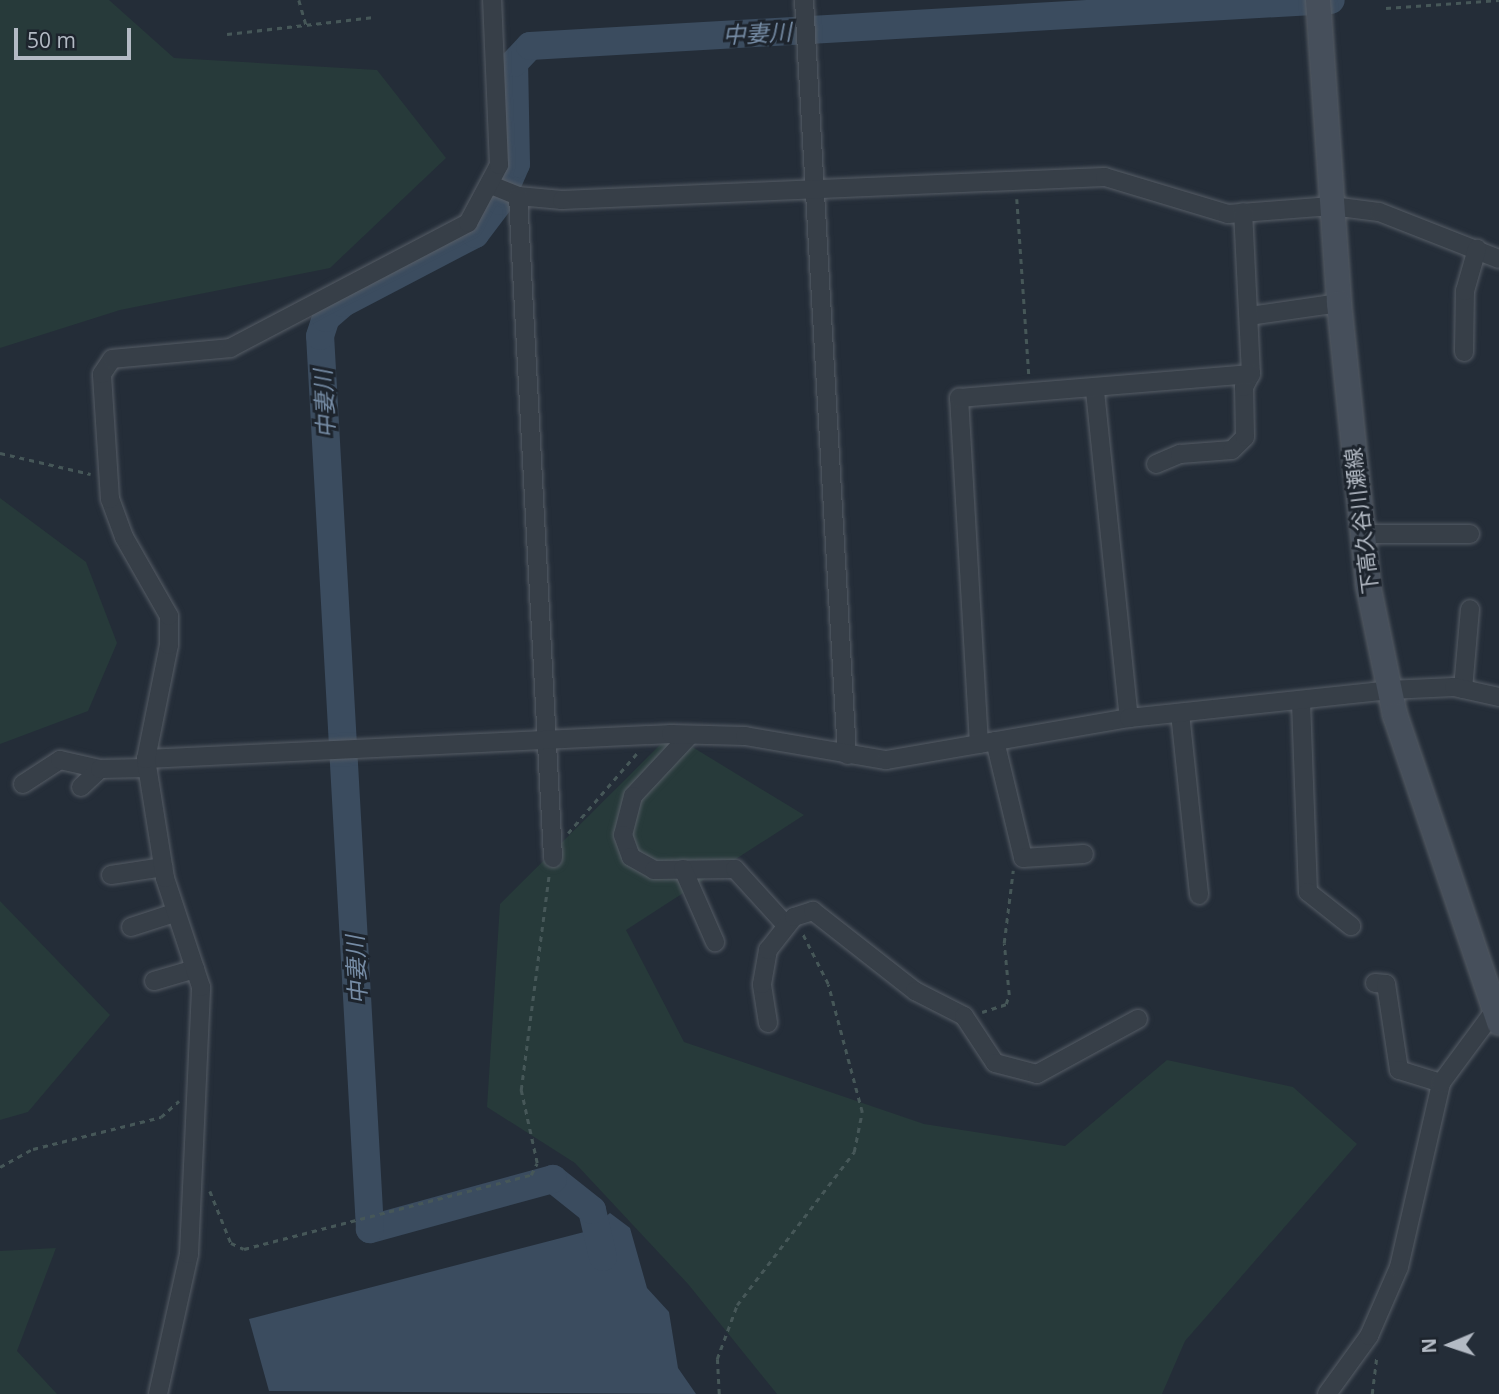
<!DOCTYPE html>
<html>
<head>
<meta charset="utf-8">
<style>
	body { margin:0 }
	#map { position:relative; width:1499px; height:1394px; overflow:hidden; background:#242d38; font-family:"Open Sans","Noto Sans JP",sans-serif }
	div>[style] { position:absolute }
	.green>* { inset:0; background:#273a3a }
	.water>* { inset:0; background:#3b4c5f }
	.river>* { height:28px; margin:-14px; padding:0 14px; transform-origin:14px; border-radius:14px; background:#3b4c5f }
	.path>* { height:2.5px; margin-top:-1.25px; transform-origin:0; background:repeating-linear-gradient(90deg,#465758 0 5px,transparent 0 10px) }
	.roads { filter:drop-shadow(0 0 2px #565d66) drop-shadow(0 0 2px #565d66) }
	.minor>* { height:18px; margin:-9px; padding:0 9px; transform-origin:9px; border-radius:9px; background:#373f48 }
	.secondary>* { height:24px; margin:-12px; padding:0 12px; transform-origin:12px; border-radius:12px; background:#464f5b }
	span { translate:-50% -50%; white-space:nowrap; text-align:center; line-height:1.15; -webkit-text-stroke:6px #1d242d; paint-order:stroke }
	.street-label { font-size:21px; color:#b3bac4 }
	.water-label { font-size:23px; color:#768ca5; font-style:italic }
	.north { position:absolute; left:1415px; top:1310px; width:70px; height:70px; -webkit-text-stroke:5px #1d242d; paint-order:stroke; rotate:268deg; font-size:19px; font-weight:700; line-height:28px; text-align:center; color:#b3bac4 }
	.north::after { content:''; display:block; margin:auto; width:24px; height:32px; background:#b3bac4; clip-path:polygon(50% 0,100% 100%,50% 72%,0 100%) }
	.scale { position:absolute; left:14px; top:28px; width:117px; height:32px; box-sizing:border-box; border:4px solid #b3bac4; border-top:0; padding-left:9px; font-size:21px; line-height:24px; white-space:nowrap; color:#b3bac4; -webkit-text-stroke:5px #1d242d; paint-order:stroke }
</style>
</head>
<body>
<div id="map">
	<div class="green">
		<i style="clip-path:polygon(0 0,109px 0,174px 58px,377px 70px,446px 158px,330px 268px,120px 310px,0 348px)"></i>
		<i style="clip-path:polygon(0 498px,86px 562px,117px 643px,88px 711px,0 744px)"></i>
		<i style="clip-path:polygon(671px 734px,804px 815px,626px 930px,684px 1042px,924px 1124px,1065px 1146px,1167px 1060px,1293px 1087px,1357px 1144px,1185px 1341px,1162px 1394px,777px 1394px,688px 1284px,575px 1163px,487px 1107px,500px 904px)"></i>
		<i style="clip-path:polygon(0 901px,110px 1015px,28px 1112px,0 1120px)"></i>
		<i style="clip-path:polygon(56px 1248px,17px 1351px,57px 1394px,0 1394px,0 1251px)"></i>
	</div>
	<div class="water">
		<i style="clip-path:polygon(610px 1213px,630px 1228px,647px 1288px,669px 1312px,678px 1368px,696px 1394px,269px 1391px,249px 1319px,588px 1231px)"></i>
	</div>
	<div class="river">
		<i style="left:603px;top:1257px;width:48px;rotate:-103.2deg"></i>
		<i style="left:592px;top:1210px;width:50px;rotate:-141.5deg"></i>
		<i style="left:553px;top:1179px;width:190px;rotate:164.7deg"></i>
		<i style="left:370px;top:1229px;width:894px;rotate:-93.2deg"></i>
		<i style="left:320px;top:336px;width:19px;rotate:-72deg"></i>
		<i style="left:326px;top:318px;width:23px;rotate:-41deg"></i>
		<i style="left:343px;top:303px;width:149px;rotate:-27.6deg"></i>
		<i style="left:475px;top:234px;width:41px;rotate:-52.9deg"></i>
		<i style="left:500px;top:201px;width:40px;rotate:-66.6deg"></i>
		<i style="left:516px;top:164px;width:101px;rotate:-91.1deg"></i>
		<i style="left:514px;top:63px;width:23px;rotate:-47deg"></i>
		<i style="left:530px;top:46px;width:802px;rotate:-3.29deg"></i>
	</div>
	<div class="path">
		<i style="left:299px;top:0;width:29px;rotate:74deg"></i>
		<i style="left:1386px;top:8px;width:113px;rotate:-4deg"></i>
		<i style="left:227px;top:34px;width:148px;rotate:-6.6deg"></i>
		<i style="left:1017px;top:199px;width:178px;rotate:86.1deg"></i>
		<i style="left:0;top:453px;width:93px;rotate:13deg"></i>
		<i style="left:568px;top:833px;width:106px;rotate:-49.2deg"></i>
		<i style="left:982px;top:1012px;width:25px;rotate:-18deg"></i>
		<i style="left:1006px;top:1004px;width:9px;rotate:-72deg"></i>
		<i style="left:1009px;top:995px;width:52px;rotate:-95.5deg"></i>
		<i style="left:1004px;top:943px;width:73px;rotate:-82.9deg"></i>
		<i style="left:0;top:1167px;width:38px;rotate:-29deg"></i>
		<i style="left:33px;top:1149px;width:132px;rotate:-14deg"></i>
		<i style="left:161px;top:1117px;width:24px;rotate:-42deg"></i>
		<i style="left:210px;top:1191px;width:56px;rotate:68deg"></i>
		<i style="left:231px;top:1243px;width:14px;rotate:25deg"></i>
		<i style="left:244px;top:1249px;width:296px;rotate:-14.5deg"></i>
		<i style="left:531px;top:1175px;width:13px;rotate:-63deg"></i>
		<i style="left:537px;top:1163px;width:75px;rotate:-102.4deg"></i>
		<i style="left:521px;top:1090px;width:219px;rotate:-82.6deg"></i>
		<i style="left:719px;top:1394px;width:35px;rotate:-93deg"></i>
		<i style="left:717px;top:1359px;width:58px;rotate:-69.7deg"></i>
		<i style="left:737px;top:1305px;width:193px;rotate:-52.6deg"></i>
		<i style="left:854px;top:1152px;width:41px;rotate:-78.7deg"></i>
		<i style="left:862px;top:1112px;width:132px;rotate:-104.9deg"></i>
		<i style="left:828px;top:984px;width:57px;rotate:-117deg"></i>
		<i style="left:1372px;top:1394px;width:38px;rotate:-83deg"></i>
	</div>
	<div class="roads">
		<div class="minor">
			<i style="left:804px;top:0;width:756px;rotate:86.74deg"></i>
			<i style="left:491px;top:185px;width:29px;rotate:22deg"></i>
			<i style="left:518px;top:196px;width:44px;rotate:5.2deg"></i>
			<i style="left:562px;top:200px;width:543px;rotate:-2.43deg"></i>
			<i style="left:1105px;top:177px;width:128px;rotate:16.7deg"></i>
			<i style="left:1228px;top:214px;width:104px;rotate:-4.4deg"></i>
			<i style="left:1332px;top:206px;width:47px;rotate:7.3deg"></i>
			<i style="left:1379px;top:212px;width:129px;rotate:21.4deg"></i>
			<i style="left:518px;top:196px;width:663px;rotate:86.97deg"></i>
			<i style="left:1249px;top:316px;width:91px;rotate:-8.2deg"></i>
			<i style="left:1464px;top:352px;width:61px;rotate:-89.1deg"></i>
			<i style="left:1465px;top:291px;width:44px;rotate:-74.1deg"></i>
			<i style="left:1095px;top:391px;width:329px;rotate:84.1deg"></i>
			<i style="left:1156px;top:464px;width:26px;rotate:-23deg"></i>
			<i style="left:1180px;top:454px;width:52px;rotate:-4.4deg"></i>
			<i style="left:1232px;top:450px;width:18px;rotate:-45deg"></i>
			<i style="left:1245px;top:437px;width:50px;rotate:-91.1deg"></i>
			<i style="left:1244px;top:387px;width:15px;rotate:-62deg"></i>
			<i style="left:1251px;top:374px;width:162px;rotate:-92.8deg"></i>
			<i style="left:1361px;top:534px;width:109px"></i>
			<i style="left:1463px;top:689px;width:80px;rotate:-85deg"></i>
			<i style="left:1301px;top:702px;width:190px;rotate:87.9deg"></i>
			<i style="left:1308px;top:892px;width:55px;rotate:38.3deg"></i>
			<i style="left:1180px;top:713px;width:183px;rotate:84deg"></i>
			<i style="left:690px;top:735px;width:83px;rotate:133.1deg"></i>
			<i style="left:633px;top:796px;width:40px;rotate:104.4deg"></i>
			<i style="left:623px;top:835px;width:23px;rotate:70deg"></i>
			<i style="left:631px;top:857px;width:26px;rotate:29deg"></i>
			<i style="left:654px;top:870px;width:81px;rotate:-0.7deg"></i>
			<i style="left:735px;top:869px;width:76px;rotate:47.7deg"></i>
			<i style="left:995px;top:741px;width:120px;rotate:76.5deg"></i>
			<i style="left:1023px;top:858px;width:61px;rotate:-3.8deg"></i>
			<i style="left:979px;top:744px;width:347px;rotate:-93.3deg"></i>
			<i style="left:959px;top:398px;width:293px;rotate:-4.7deg"></i>
			<i style="left:146px;top:759px;width:526px;rotate:-2.73deg"></i>
			<i style="left:671px;top:734px;width:74px;rotate:1.5deg"></i>
			<i style="left:745px;top:736px;width:143px;rotate:9.7deg"></i>
			<i style="left:886px;top:760px;width:247px;rotate:-9.8deg"></i>
			<i style="left:1129px;top:718px;width:262px;rotate:-6.1deg"></i>
			<i style="left:1389px;top:690px;width:65px;rotate:-2.6deg"></i>
			<i style="left:1454px;top:687px;width:46px;rotate:12.5deg"></i>
			<i style="left:23px;top:784px;width:44px;rotate:-33deg"></i>
			<i style="left:60px;top:760px;width:41px;rotate:12.7deg"></i>
			<i style="left:81px;top:787px;width:26px;rotate:-43deg"></i>
			<i style="left:100px;top:769px;width:47px;rotate:-1.2deg"></i>
			<i style="left:683px;top:869px;width:80px;rotate:66.3deg"></i>
			<i style="left:111px;top:875px;width:53px;rotate:-8.7deg"></i>
			<i style="left:131px;top:927px;width:45px;rotate:-18deg"></i>
			<i style="left:154px;top:981px;width:43px;rotate:-16.3deg"></i>
			<i style="left:1375px;top:983px;width:11px;rotate:5deg"></i>
			<i style="left:1386px;top:984px;width:87px;rotate:81.4deg"></i>
			<i style="left:1399px;top:1070px;width:44px;rotate:17.2deg"></i>
			<i style="left:768px;top:1023px;width:39px;rotate:-99deg"></i>
			<i style="left:762px;top:984px;width:35px;rotate:-80deg"></i>
			<i style="left:768px;top:950px;width:42px;rotate:-51.8deg"></i>
			<i style="left:794px;top:917px;width:20px;rotate:-18deg"></i>
			<i style="left:813px;top:911px;width:130px;rotate:38.1deg"></i>
			<i style="left:915px;top:991px;width:55px;rotate:27deg"></i>
			<i style="left:964px;top:1016px;width:56px;rotate:56.6deg"></i>
			<i style="left:995px;top:1063px;width:43px;rotate:14.7deg"></i>
			<i style="left:1037px;top:1074px;width:115px;rotate:-28.6deg"></i>
			<i style="left:158px;top:1394px;width:143px;rotate:-77.5deg"></i>
			<i style="left:189px;top:1254px;width:267px;rotate:-87.4deg"></i>
			<i style="left:201px;top:987px;width:115px;rotate:-108.3deg"></i>
			<i style="left:165px;top:878px;width:121px;rotate:-99.1deg"></i>
			<i style="left:146px;top:759px;width:116px;rotate:-78.6deg"></i>
			<i style="left:169px;top:645px;width:29px;rotate:-90deg"></i>
			<i style="left:169px;top:616px;width:91px;rotate:-119.7deg"></i>
			<i style="left:124px;top:537px;width:40px;rotate:-110.2deg"></i>
			<i style="left:110px;top:499px;width:125px;rotate:-93.7deg"></i>
			<i style="left:102px;top:374px;width:18px;rotate:-56deg"></i>
			<i style="left:112px;top:359px;width:119px;rotate:-5.3deg"></i>
			<i style="left:230px;top:348px;width:269px;rotate:-27.7deg"></i>
			<i style="left:468px;top:223px;width:66px;rotate:-61.9deg"></i>
			<i style="left:499px;top:165px;width:165px;rotate:-92.4deg"></i>
			<i style="left:1327px;top:1394px;width:72px;rotate:-54.1deg"></i>
			<i style="left:1369px;top:1336px;width:75px;rotate:-66.5deg"></i>
			<i style="left:1399px;top:1267px;width:189px;rotate:-77.1deg"></i>
			<i style="left:1441px;top:1083px;width:91px;rotate:-53.5deg"></i>
		</div>
		<div class="secondary">
			<i style="left:1318px;top:0;width:304px;rotate:86deg"></i>
			<i style="left:1339px;top:303px;width:283px;rotate:84.1deg"></i>
			<i style="left:1368px;top:585px;width:133px;rotate:78.3deg"></i>
			<i style="left:1395px;top:715px;width:325px;rotate:71.3deg"></i>
		</div>
	</div>
	<div class="street-label">
		<span style="left:1361px;top:521px;rotate:-97deg">下高久谷川瀬線</span>
	</div>
	<div class="water-label">
		<span style="left:757px;top:33px;rotate:-3deg">中妻川</span>
		<span style="left:324px;top:404px;rotate:-93deg">中妻川</span>
		<span style="left:356px;top:970px;rotate:-93deg">中妻川</span>
	</div>
	<div class="north">N</div>
	<div class="scale">50 m</div>
</div>
</body>
</html>
